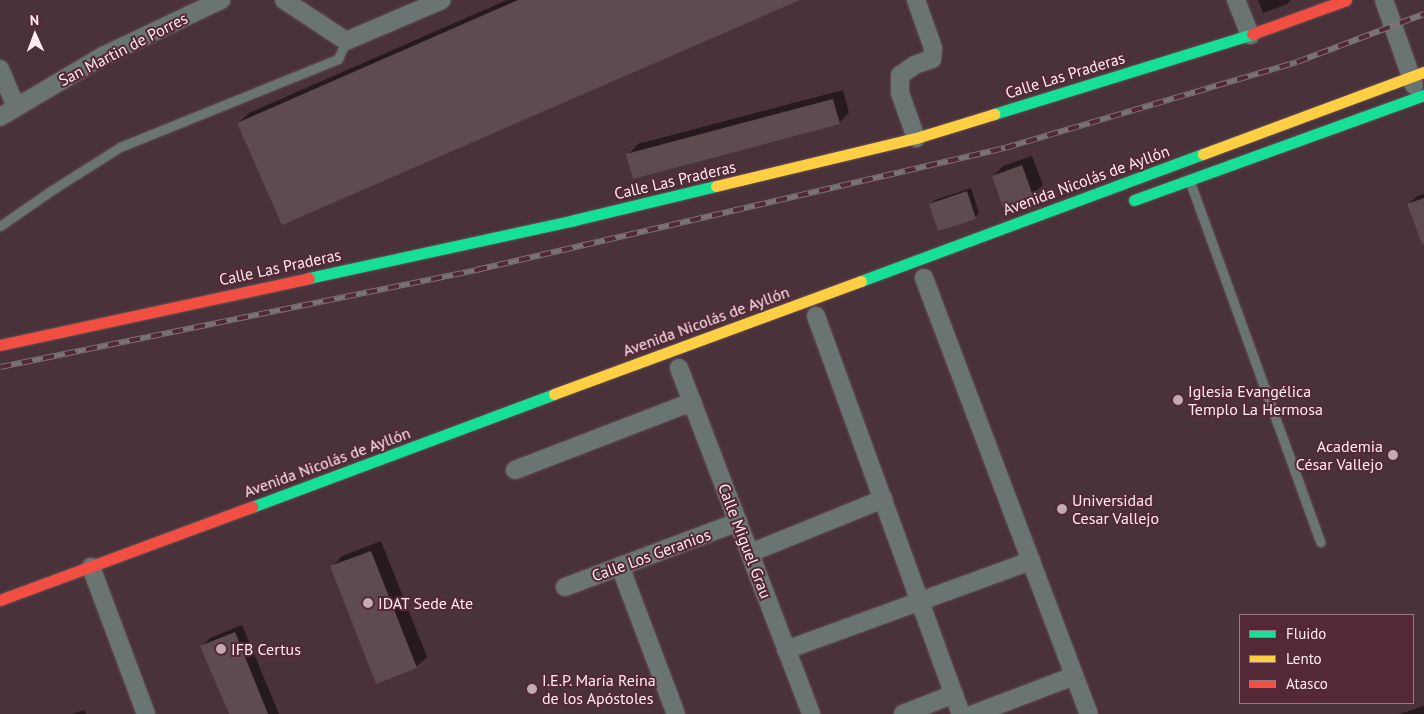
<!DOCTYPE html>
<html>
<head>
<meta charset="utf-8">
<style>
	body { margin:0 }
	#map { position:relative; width:1424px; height:714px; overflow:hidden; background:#4a323a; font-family:"PT Sans",sans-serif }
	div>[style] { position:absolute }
	.shadow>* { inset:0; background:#0007 }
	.building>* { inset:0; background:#5e4b4f }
	.roads { filter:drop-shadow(0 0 1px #655258) drop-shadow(0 0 1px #655258) }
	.lane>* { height:9px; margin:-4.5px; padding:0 4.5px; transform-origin:4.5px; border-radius:4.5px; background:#697473 }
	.street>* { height:18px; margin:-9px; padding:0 9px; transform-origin:9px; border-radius:9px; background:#697473 }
	.fast>* { height:11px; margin:-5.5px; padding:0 5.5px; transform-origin:5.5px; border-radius:5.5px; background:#16e098 }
	.slow>* { height:11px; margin:-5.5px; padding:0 5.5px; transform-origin:5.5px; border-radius:5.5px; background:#ffcf43 }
	.jam>* { height:11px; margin:-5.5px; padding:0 5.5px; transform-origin:5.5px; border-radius:5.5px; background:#f24e42 }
	.rail>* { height:5.5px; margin-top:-2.75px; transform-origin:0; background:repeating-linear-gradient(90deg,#542836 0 11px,#797376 0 22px); box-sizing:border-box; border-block:1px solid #797376 }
	.dots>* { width:14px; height:14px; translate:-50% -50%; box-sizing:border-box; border:2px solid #542836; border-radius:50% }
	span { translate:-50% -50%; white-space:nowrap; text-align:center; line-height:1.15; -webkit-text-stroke:4px #542836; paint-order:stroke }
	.street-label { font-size:16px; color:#ffedf1 }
	.poi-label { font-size:16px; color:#ffedf1 }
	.left { translate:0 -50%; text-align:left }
	.right { translate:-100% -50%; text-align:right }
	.legend { position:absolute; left:1239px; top:614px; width:175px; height:90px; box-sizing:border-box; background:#542836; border:1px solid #987781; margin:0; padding:6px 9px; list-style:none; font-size:15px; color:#ffedf1 }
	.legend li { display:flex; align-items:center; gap:10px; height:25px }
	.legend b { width:25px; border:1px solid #987781 }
	.north { position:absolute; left:10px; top:10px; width:50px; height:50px; -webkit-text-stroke:4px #542836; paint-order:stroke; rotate:358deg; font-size:14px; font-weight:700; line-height:20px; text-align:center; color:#ffedf1 }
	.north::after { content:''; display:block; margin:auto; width:18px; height:22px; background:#ffedf1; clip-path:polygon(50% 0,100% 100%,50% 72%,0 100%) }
</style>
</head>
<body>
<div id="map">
	<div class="shadow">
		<i style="clip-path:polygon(507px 0,797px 0,238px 123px,249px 113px)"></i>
		<i style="clip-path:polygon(1258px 0,1291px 0,1287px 4px,1263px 13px)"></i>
		<i style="clip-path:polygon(843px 90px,849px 113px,839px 123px,628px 155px,638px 144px)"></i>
		<i style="clip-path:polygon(1032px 156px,1043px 185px,1032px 195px,993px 176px,1003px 166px)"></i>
		<i style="clip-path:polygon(971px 188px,979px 213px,975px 217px,931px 204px,935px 200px)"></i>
		<i style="clip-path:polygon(1424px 194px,1424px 241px,1409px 204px,1417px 196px)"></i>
		<i style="clip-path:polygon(381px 541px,427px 657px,416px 667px,332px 567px,342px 556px)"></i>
		<i style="clip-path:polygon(242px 625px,279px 714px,229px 714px,202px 646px,210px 638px)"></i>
		<i style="clip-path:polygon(1424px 706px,1424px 714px,1399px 714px)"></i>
		<i style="clip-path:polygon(84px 710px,86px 714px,72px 714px)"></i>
	</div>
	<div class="building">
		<i style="clip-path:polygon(518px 0,800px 0,282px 225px,237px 123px)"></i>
		<i style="clip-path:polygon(833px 99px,840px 124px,633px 179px,626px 154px)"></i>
		<i style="clip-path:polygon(1022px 165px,1033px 196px,1003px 207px,992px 176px)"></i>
		<i style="clip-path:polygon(967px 191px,976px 219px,938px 231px,929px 204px)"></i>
		<i style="clip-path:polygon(1424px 198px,1424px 244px,1422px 244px,1407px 204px)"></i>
		<i style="clip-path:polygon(371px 551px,417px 668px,376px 684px,330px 566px)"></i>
		<i style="clip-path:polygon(235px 632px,268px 714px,229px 714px,200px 646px)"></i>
	</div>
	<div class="roads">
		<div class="lane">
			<i style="left:1190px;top:182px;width:383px;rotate:70.1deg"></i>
			<i style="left:0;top:226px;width:63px;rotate:-34.7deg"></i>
			<i style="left:52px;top:190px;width:80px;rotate:-32.3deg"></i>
			<i style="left:120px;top:147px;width:235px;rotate:-22deg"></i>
			<i style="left:338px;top:59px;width:20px;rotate:-66deg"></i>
		</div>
		<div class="street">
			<i style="left:284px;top:0;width:74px;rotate:33.5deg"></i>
			<i style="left:346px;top:41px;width:104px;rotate:-23.1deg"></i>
			<i style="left:916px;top:0;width:51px;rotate:70.5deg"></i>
			<i style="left:933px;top:48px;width:11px;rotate:95deg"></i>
			<i style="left:932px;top:59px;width:18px;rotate:161deg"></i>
			<i style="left:915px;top:65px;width:18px;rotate:146deg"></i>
			<i style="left:900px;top:75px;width:18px;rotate:90deg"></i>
			<i style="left:900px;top:93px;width:48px;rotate:70.4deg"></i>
			<i style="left:1236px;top:0;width:38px;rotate:68deg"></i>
			<i style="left:1384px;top:0;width:90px;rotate:70.6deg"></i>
			<i style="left:0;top:69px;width:41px;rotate:67.2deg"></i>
			<i style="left:0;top:117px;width:120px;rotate:-30.6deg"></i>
			<i style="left:103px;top:56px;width:131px;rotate:-25.4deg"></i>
			<i style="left:924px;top:278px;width:466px;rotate:69.3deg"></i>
			<i style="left:816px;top:316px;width:424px;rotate:70deg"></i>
			<i style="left:679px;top:368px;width:370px;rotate:69.1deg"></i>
			<i style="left:515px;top:470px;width:190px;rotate:-21deg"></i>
			<i style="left:750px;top:553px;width:144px;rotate:-22.1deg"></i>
			<i style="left:620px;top:566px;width:158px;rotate:69.3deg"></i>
			<i style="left:91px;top:567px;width:157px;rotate:69.5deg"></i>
			<i style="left:565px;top:587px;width:185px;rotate:-20.6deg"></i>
			<i style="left:786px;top:650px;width:261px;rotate:-20deg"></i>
			<i style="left:903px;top:714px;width:55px;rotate:-21.4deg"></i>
			<i style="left:974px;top:714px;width:107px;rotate:-20.8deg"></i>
		</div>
		<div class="fast">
			<i style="left:994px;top:114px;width:270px;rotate:-17.2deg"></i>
			<i style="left:1134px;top:200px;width:308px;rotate:-19.9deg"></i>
			<i style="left:309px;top:278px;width:271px;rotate:-12.3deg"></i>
			<i style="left:574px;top:220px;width:146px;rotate:-13.5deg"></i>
			<i style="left:861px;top:281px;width:365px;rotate:-20.4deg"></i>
			<i style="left:252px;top:507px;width:322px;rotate:-20.5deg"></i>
		</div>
		<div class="slow">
			<i style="left:1203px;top:154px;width:236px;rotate:-20.4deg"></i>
			<i style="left:716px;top:186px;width:206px;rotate:-13.5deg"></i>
			<i style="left:916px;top:138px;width:82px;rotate:-17.1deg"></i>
			<i style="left:554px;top:394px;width:327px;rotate:-20.2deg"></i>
		</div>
		<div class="jam">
			<i style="left:1252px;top:34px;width:100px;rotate:-19.9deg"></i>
			<i style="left:0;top:345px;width:316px;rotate:-12.2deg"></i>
			<i style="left:0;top:600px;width:269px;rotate:-20.3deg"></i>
		</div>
	</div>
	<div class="rail">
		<i style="left:0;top:367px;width:486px;rotate:-11.5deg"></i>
		<i style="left:476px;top:270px;width:543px;rotate:-12.99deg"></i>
		<i style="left:1005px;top:148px;width:304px;rotate:-16.4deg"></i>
		<i style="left:1297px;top:62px;width:136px;rotate:-20.7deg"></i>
	</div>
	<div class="dots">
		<i style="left:1178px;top:400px;background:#c0acb1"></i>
		<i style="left:1393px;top:455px;background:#c0acb1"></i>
		<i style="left:1062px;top:509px;background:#c0acb1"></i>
		<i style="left:368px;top:603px;background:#c0acb1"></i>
		<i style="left:221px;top:649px;background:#c0acb1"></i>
		<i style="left:532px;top:689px;background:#c0acb1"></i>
	</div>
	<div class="street-label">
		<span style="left:123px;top:49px;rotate:-27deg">San Martin de Porres</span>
		<span style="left:1065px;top:75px;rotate:-17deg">Calle Las Praderas</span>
		<span style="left:675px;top:180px;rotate:-13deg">Calle Las Praderas</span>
		<span style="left:1086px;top:180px;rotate:-20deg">Avenida Nicolás de Ayllón</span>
		<span style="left:280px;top:267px;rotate:-12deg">Calle Las Praderas</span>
		<span style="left:706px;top:321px;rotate:-20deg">Avenida Nicolás de Ayllón</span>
		<span style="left:327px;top:462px;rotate:-20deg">Avenida Nicolás de Ayllón</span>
		<span style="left:745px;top:541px;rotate:69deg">Calle Miguel Grau</span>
		<span style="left:651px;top:555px;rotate:-20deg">Calle Los Geranios</span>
	</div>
	<div class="poi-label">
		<span class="left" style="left:1188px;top:400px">Iglesia Evangélica<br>Templo La Hermosa</span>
		<span class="right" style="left:1383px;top:455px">Academia<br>César Vallejo</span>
		<span class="left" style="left:1072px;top:509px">Universidad<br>Cesar Vallejo</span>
		<span class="left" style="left:378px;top:603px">IDAT Sede Ate</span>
		<span class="left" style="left:231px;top:649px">IFB Certus</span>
		<span class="left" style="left:542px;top:689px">I.E.P. María Reina<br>de los Apóstoles</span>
	</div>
	<ul class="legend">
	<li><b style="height:6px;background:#16e098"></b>Fluido</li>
	<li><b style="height:6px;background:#ffcf43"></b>Lento</li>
	<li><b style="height:6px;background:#f24e42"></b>Atasco</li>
	</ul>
	<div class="north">N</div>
</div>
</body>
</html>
